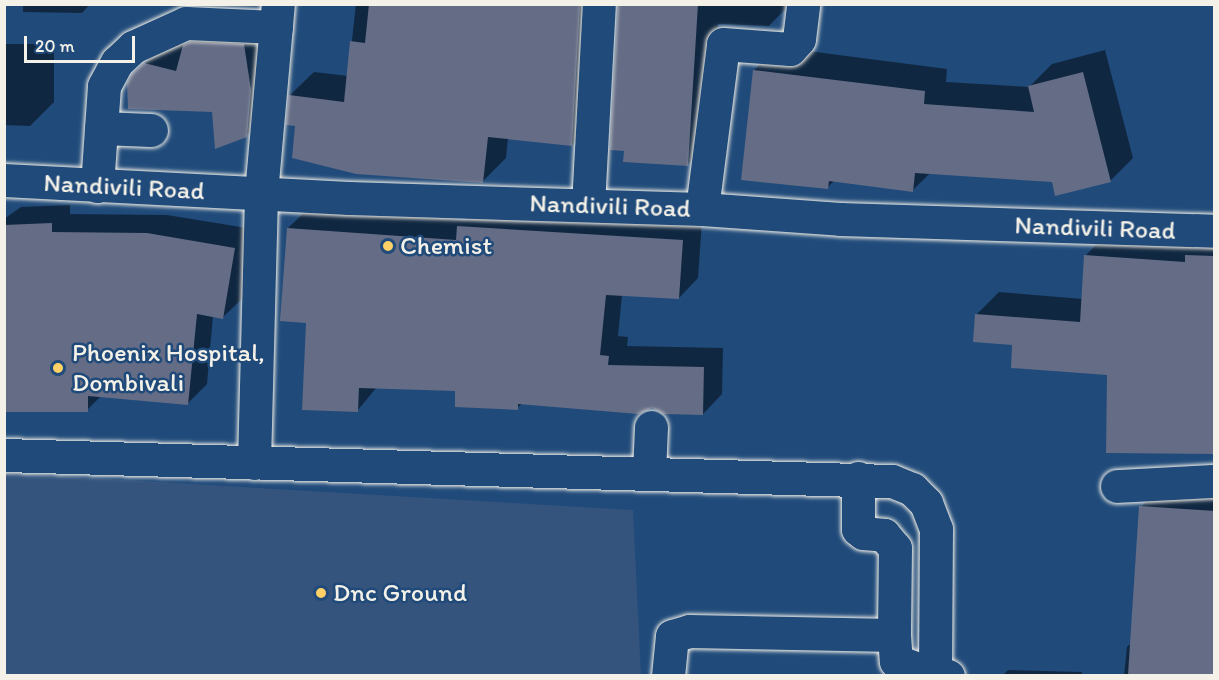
<!DOCTYPE html>
<html>
<head>
<meta charset="utf-8">
<style>
	body { margin:0 }
	#map { position:relative; width:1219px; height:680px; overflow:hidden; background:#1f4a7a; font-family:Itim,sans-serif }
	div>[style] { position:absolute }
	.built>* { inset:0; background:#34547e }
	.shadow>* { inset:0; background:#0007 }
	.building>* { inset:0; background:#646c86 }
	.roads { filter:drop-shadow(0 0 2px #f4f1e8) drop-shadow(0 0 2px #f4f1e8) }
	.minor>* { height:33px; margin:-16.5px; padding:0 16.5px; transform-origin:16.5px; border-radius:16.5px; background:#1f4a7a }
	.dots>* { width:16px; height:16px; translate:-50% -50%; box-sizing:border-box; border:3px solid #1f4a7a; border-radius:50% }
	span { translate:-50% -50%; white-space:nowrap; text-align:center; line-height:1.15; -webkit-text-stroke:5px #1f4a7a; paint-order:stroke }
	.street-label { font-size:26px; color:#f4f1e8 }
	.poi-label { font-size:26px; color:#f4f1e8 }
	.left { translate:0 -50%; text-align:left }
	.frame { position:absolute; inset:0; border:6px solid #f4f1e8; pointer-events:none }
	.scale { position:absolute; left:24px; top:36px; width:111px; height:27px; box-sizing:border-box; border:3px solid #f4f1e8; border-top:0; padding-left:8px; font-size:18px; line-height:21px; white-space:nowrap; color:#f4f1e8; -webkit-text-stroke:4px #1f4a7a; paint-order:stroke }
</style>
</head>
<body>
<div id="map">
	<div class="built">
		<i style="clip-path:polygon(5px 473px,633px 510px,641px 675px,5px 675px)"></i>
	</div>
	<div class="shadow">
		<i style="clip-path:polygon(23px 4px,90px 4px,82px 13px,23px 12px)"></i>
		<i style="clip-path:polygon(356px 4px,602px 4px,596px 121px,572px 145px,508px 138px,506px 158px,482px 182px,356px 172px,297px 125px,290px 95px,314px 72px,348px 76px)"></i>
		<i style="clip-path:polygon(619px 4px,790px 4px,769px 26px,718px 24px,711px 141px,687px 165px)"></i>
		<i style="clip-path:polygon(209px 21px,268px 21px,271px 111px,246px 136px,213px 111px,133px 75px,169px 39px,186px 44px)"></i>
		<i style="clip-path:polygon(4px 44px,54px 44px,54px 102px,30px 126px,4px 125px)"></i>
		<i style="clip-path:polygon(777px 47px,947px 69px,946px 82px,1029px 87px,1052px 64px,1105px 50px,1133px 158px,1110px 181px,930px 173px,912px 191px,834px 181px,827px 188px,754px 70px)"></i>
		<i style="clip-path:polygon(70px 205px,70px 214px,167px 215px,253px 229px,242px 299px,223px 317px,213px 316px,207px 384px,188px 403px,102px 395px,87px 410px,4px 411px,4px 219px,21px 207px)"></i>
		<i style="clip-path:polygon(477px 208px,702px 221px,698px 278px,679px 298px,622px 295px,618px 336px,628px 337px,627px 346px,723px 348px,722px 394px,703px 414px,652px 407px,523px 403px,517px 408px,457px 389px,377px 387px,357px 411px,308px 322px,288px 228px,308px 209px,465px 220px)"></i>
		<i style="clip-path:polygon(1108px 233px,1214px 234px,1214px 453px,1108px 374px,1014px 344px,976px 315px,999px 292px,1083px 299px,1086px 255px)"></i>
		<i style="clip-path:polygon(1165px 483px,1214px 486px,1214px 676px,1124px 676px,1127px 647px,1132px 642px,1141px 507px)"></i>
		<i style="clip-path:polygon(1008px 670px,1082px 672px,1082px 676px,1002px 676px)"></i>
	</div>
	<div class="building">
		<i style="clip-path:polygon(369px 4px,580px 4px,572px 146px,488px 137px,483px 183px,356px 174px,292px 158px,295px 126px,286px 125px,289px 95px,344px 102px,350px 41px,365px 43px)"></i>
		<i style="clip-path:polygon(618px 4px,698px 4px,688px 166px,623px 162px,624px 151px,610px 150px)"></i>
		<i style="clip-path:polygon(190px 42px,244px 44px,251px 90px,247px 137px,215px 149px,212px 112px,128px 109px,127px 83px,132px 74px,144px 63px,176px 71px,183px 45px)"></i>
		<i style="clip-path:polygon(753px 70px,925px 91px,924px 104px,1034px 112px,1028px 86px,1083px 72px,1111px 182px,1055px 196px,1052px 182px,915px 173px,913px 192px,829px 181px,828px 189px,741px 180px)"></i>
		<i style="clip-path:polygon(52px 223px,52px 232px,147px 233px,235px 248px,223px 319px,197px 314px,188px 405px,88px 396px,88px 412px,4px 412px,4px 225px)"></i>
		<i style="clip-path:polygon(457px 226px,683px 240px,679px 299px,606px 295px,600px 355px,609px 356px,608px 365px,704px 367px,703px 415px,664px 414px,652px 408px,638px 414px,518px 404px,518px 410px,455px 407px,455px 391px,359px 388px,358px 412px,302px 410px,306px 323px,280px 321px,287px 228px,456px 240px)"></i>
		<i style="clip-path:polygon(1084px 255px,1185px 262px,1185px 255px,1215px 256px,1215px 454px,1106px 453px,1107px 375px,1011px 368px,1012px 345px,973px 342px,975px 314px,1080px 322px)"></i>
		<i style="clip-path:polygon(1139px 506px,1215px 511px,1215px 675px,1128px 675px)"></i>
	</div>
	<div class="roads">
		<div class="minor">
			<i style="left:101px;top:128px;width:50px;rotate:2.3deg"></i>
			<i style="left:4px;top:180px;width:345px;rotate:3deg"></i>
			<i style="left:349px;top:198px;width:353px;rotate:1.8deg"></i>
			<i style="left:702px;top:209px;width:138px;rotate:4.1deg"></i>
			<i style="left:840px;top:219px;width:374px;rotate:1.8deg"></i>
			<i style="left:97px;top:186px;width:100px;rotate:-86deg"></i>
			<i style="left:104px;top:86px;width:27px;rotate:-62deg"></i>
			<i style="left:117px;top:62px;width:22px;rotate:-43deg"></i>
			<i style="left:133px;top:47px;width:58px;rotate:-24.4deg"></i>
			<i style="left:186px;top:23px;width:90px;rotate:2.5deg"></i>
			<i style="left:588px;top:205px;width:201px;rotate:-86.9deg"></i>
			<i style="left:702px;top:209px;width:166px;rotate:-82.7deg"></i>
			<i style="left:723px;top:44px;width:67px;rotate:4.3deg"></i>
			<i style="left:790px;top:49px;width:13px;rotate:-48deg"></i>
			<i style="left:799px;top:39px;width:35px;rotate:-83deg"></i>
			<i style="left:4px;top:455px;width:888px;rotate:1.68deg"></i>
			<i style="left:892px;top:481px;width:22px;rotate:22deg"></i>
			<i style="left:912px;top:489px;width:20px;rotate:45deg"></i>
			<i style="left:926px;top:503px;width:28px;rotate:69deg"></i>
			<i style="left:936px;top:529px;width:147px;rotate:90.4deg"></i>
			<i style="left:254px;top:463px;width:270px;rotate:-88.5deg"></i>
			<i style="left:261px;top:193px;width:190px;rotate:-84.9deg"></i>
			<i style="left:649px;top:473px;width:46px;rotate:-87.5deg"></i>
			<i style="left:858px;top:478px;width:51px;rotate:90deg"></i>
			<i style="left:858px;top:529px;width:6px;rotate:39deg"></i>
			<i style="left:863px;top:533px;width:21px;rotate:5deg"></i>
			<i style="left:884px;top:535px;width:17px;rotate:50deg"></i>
			<i style="left:895px;top:548px;width:87px;rotate:90.7deg"></i>
			<i style="left:1117px;top:486px;width:97px;rotate:-3deg"></i>
			<i style="left:668px;top:676px;width:40px;rotate:-84.3deg"></i>
			<i style="left:672px;top:636px;width:18px;rotate:-16deg"></i>
			<i style="left:689px;top:631px;width:205px;rotate:1.1deg"></i>
			<i style="left:894px;top:635px;width:26px;rotate:86deg"></i>
			<i style="left:896px;top:661px;width:41px;rotate:19.7deg"></i>
			<i style="left:935px;top:675px;width:13px;rotate:4deg"></i>
		</div>
	</div>
	<div class="dots">
		<i style="left:388px;top:246px;background:#ffd166"></i>
		<i style="left:58px;top:368px;background:#ffd166"></i>
		<i style="left:321px;top:593px;background:#ffd166"></i>
	</div>
	<div class="street-label">
		<span style="left:124px;top:187px;rotate:3deg">Nandivili Road</span>
		<span style="left:610px;top:206px;rotate:2deg">Nandivili Road</span>
		<span style="left:1095px;top:228px;rotate:2deg">Nandivili Road</span>
	</div>
	<div class="poi-label">
		<span class="left" style="left:400px;top:246px">Chemist</span>
		<span class="left" style="left:72px;top:368px">Phoenix Hospital,<br>Dombivali</span>
		<span class="left" style="left:333px;top:593px">Dnc Ground</span>
	</div>
	<div class="frame"></div>
	<div class="scale">20 m</div>
</div>
</body>
</html>
